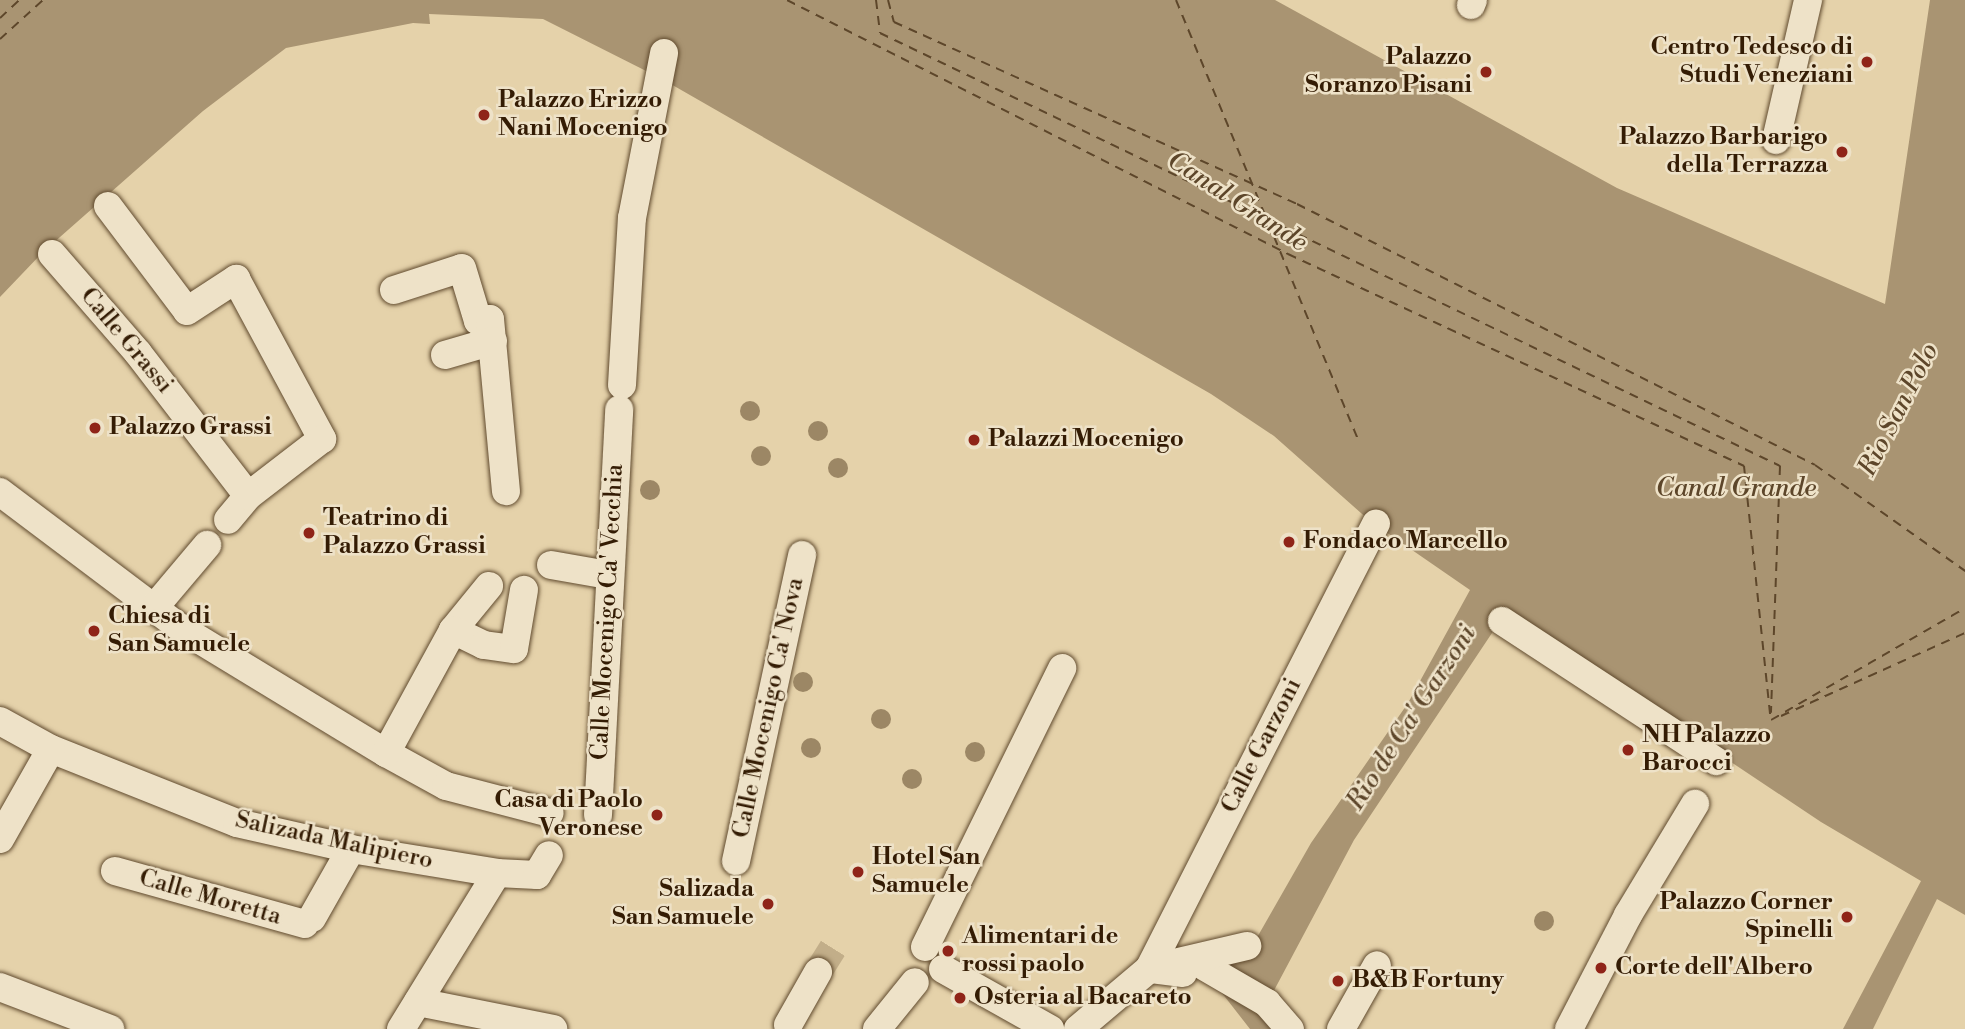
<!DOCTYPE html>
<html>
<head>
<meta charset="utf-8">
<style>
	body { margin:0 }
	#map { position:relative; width:1965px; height:1029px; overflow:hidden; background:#e5d2aa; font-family:"Libre Bodoni",serif }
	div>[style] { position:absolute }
	.water>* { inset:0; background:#a99472 }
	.ferry>* { height:2px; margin-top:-1px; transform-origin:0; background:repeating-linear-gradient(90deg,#5d462a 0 9px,transparent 0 16px) }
	.pedestrian-tunnel>* { height:28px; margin-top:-14px; transform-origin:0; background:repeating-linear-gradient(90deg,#c2ae89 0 28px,transparent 0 42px) }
	.roads { filter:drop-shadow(0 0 2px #604a2e) drop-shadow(0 0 2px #604a2e) }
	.pedestrian>* { height:28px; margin:-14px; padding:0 14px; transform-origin:14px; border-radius:14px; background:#eee2c8 }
	.trees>* { width:20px; height:20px; margin:-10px; border-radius:50%; background:#9c8765 }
	.dots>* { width:19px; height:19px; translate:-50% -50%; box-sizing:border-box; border:4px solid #eee2c8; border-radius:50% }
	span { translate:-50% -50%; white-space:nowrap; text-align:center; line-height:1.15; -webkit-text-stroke:5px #eee2c8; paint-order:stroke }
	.poi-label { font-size:24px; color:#341c04; font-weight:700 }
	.right { translate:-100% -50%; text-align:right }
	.left { translate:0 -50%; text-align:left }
	.street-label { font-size:24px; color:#341c04 }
	.water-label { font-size:26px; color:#5d462a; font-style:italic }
</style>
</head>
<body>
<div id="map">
	<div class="water">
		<i style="clip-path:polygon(0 0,1275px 0,1617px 188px,1885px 304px,1930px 0,1965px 0,1965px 915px,1937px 899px,1873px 1029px,1843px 1029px,1921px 881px,1821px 822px,1506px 612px,1354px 840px,1270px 998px,1296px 1029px,1250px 1029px,1204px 970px,1255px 941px,1311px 843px,1408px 703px,1470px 590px,1370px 521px,1274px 436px,1211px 394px,662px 79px,543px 19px,429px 14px,430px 24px,413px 23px,286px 48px,203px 111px,43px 252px,0 297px)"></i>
	</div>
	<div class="ferry">
		<i style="left:787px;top:0;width:562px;rotate:26.88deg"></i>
		<i style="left:1288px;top:254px;width:503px;rotate:24.93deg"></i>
		<i style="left:1744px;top:466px;width:256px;rotate:84deg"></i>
		<i style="left:876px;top:0;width:33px;rotate:83deg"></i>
		<i style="left:880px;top:33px;width:999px;rotate:25.69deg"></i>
		<i style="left:1780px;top:466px;width:247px;rotate:92.1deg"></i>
		<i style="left:888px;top:0;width:23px;rotate:75deg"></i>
		<i style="left:894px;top:22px;width:442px;rotate:24.3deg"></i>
		<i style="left:1297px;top:204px;width:580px;rotate:26.74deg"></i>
		<i style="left:1815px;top:465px;width:184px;rotate:35.2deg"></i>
		<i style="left:1176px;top:0;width:475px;rotate:67.5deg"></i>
		<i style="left:0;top:18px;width:26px;rotate:-43deg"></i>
		<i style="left:0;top:39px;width:58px;rotate:-42.2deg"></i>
		<i style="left:1781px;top:716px;width:202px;rotate:-24.3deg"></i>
		<i style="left:1771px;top:720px;width:224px;rotate:-30deg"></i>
	</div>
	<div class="pedestrian-tunnel">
		<i style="left:818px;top:972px;width:28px;rotate:-58deg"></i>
	</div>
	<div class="roads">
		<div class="pedestrian">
			<i style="left:1471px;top:5px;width:5px;rotate:-68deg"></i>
			<i style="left:1776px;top:140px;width:144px;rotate:-77.1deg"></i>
			<i style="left:108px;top:206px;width:131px;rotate:53deg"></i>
			<i style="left:187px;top:311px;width:59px;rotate:-33.1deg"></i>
			<i style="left:236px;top:279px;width:182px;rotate:61.7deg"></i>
			<i style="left:322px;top:439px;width:93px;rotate:142.4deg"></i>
			<i style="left:248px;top:496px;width:31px;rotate:130deg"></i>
			<i style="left:52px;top:254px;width:131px;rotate:49deg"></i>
			<i style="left:138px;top:353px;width:180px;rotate:52.4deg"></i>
			<i style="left:394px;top:290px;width:71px;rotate:-17.9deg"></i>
			<i style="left:462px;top:268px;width:55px;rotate:73.2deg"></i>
			<i style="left:478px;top:321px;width:12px;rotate:-9deg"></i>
			<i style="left:490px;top:319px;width:173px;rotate:84.7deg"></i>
			<i style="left:445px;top:355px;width:50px;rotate:-16.3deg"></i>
			<i style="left:622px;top:385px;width:167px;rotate:-86.6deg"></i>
			<i style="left:632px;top:218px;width:168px;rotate:-79deg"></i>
			<i style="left:0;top:492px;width:228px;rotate:37deg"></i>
			<i style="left:182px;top:629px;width:239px;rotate:31.3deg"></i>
			<i style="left:386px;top:753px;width:68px;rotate:28.8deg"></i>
			<i style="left:446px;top:786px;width:107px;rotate:14.6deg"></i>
			<i style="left:551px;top:565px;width:58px;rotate:10deg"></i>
			<i style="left:153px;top:609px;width:84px;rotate:-49.8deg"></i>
			<i style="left:1502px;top:621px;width:256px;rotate:33.2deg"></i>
			<i style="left:453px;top:630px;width:57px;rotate:-50.7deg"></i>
			<i style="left:0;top:721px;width:58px;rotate:28.8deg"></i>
			<i style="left:51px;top:749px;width:200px;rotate:21.7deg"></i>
			<i style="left:237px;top:823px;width:117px;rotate:12.8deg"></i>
			<i style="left:351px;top:849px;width:148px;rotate:9.3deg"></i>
			<i style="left:497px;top:873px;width:40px;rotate:2.9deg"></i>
			<i style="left:537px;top:875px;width:23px;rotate:-59deg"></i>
			<i style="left:386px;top:753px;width:140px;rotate:-61.4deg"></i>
			<i style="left:453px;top:630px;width:34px;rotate:26deg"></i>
			<i style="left:484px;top:645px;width:30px;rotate:8deg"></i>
			<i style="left:514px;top:649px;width:60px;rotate:-80.4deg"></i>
			<i style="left:598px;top:815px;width:406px;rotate:-87deg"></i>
			<i style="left:0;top:839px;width:103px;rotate:-60.5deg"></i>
			<i style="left:736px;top:861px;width:313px;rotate:-77.8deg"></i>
			<i style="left:115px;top:871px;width:197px;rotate:15.6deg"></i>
			<i style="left:312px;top:918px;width:79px;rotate:-60.5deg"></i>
			<i style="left:925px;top:947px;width:311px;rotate:-63.8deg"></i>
			<i style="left:1205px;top:967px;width:72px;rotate:30.1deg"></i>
			<i style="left:1267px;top:1003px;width:35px;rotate:49deg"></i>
			<i style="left:943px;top:969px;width:123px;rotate:29.3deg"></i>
			<i style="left:1183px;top:973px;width:34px;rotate:-173deg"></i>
			<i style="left:1149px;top:969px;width:500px;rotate:-63deg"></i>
			<i style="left:0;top:987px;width:118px;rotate:20.9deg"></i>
			<i style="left:418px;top:1002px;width:138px;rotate:11.3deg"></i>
			<i style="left:788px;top:1025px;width:61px;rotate:-60.5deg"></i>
			<i style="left:401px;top:1029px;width:183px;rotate:-58.4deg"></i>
			<i style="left:877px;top:1029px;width:60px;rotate:-51deg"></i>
			<i style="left:1078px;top:1029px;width:93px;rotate:-40.2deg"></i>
			<i style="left:1149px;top:969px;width:101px;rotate:-13.2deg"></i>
			<i style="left:1341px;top:1029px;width:73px;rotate:-60.6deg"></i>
			<i style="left:1569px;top:1029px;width:128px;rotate:-62.6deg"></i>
			<i style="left:1628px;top:915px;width:130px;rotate:-58.9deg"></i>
		</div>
	</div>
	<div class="trees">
		<i style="left:750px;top:411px"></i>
		<i style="left:818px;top:431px"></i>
		<i style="left:761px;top:456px"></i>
		<i style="left:838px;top:468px"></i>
		<i style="left:650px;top:490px"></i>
		<i style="left:803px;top:682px"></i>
		<i style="left:881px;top:719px"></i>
		<i style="left:811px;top:748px"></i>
		<i style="left:975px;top:752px"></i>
		<i style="left:912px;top:779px"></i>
		<i style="left:1544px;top:921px"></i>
	</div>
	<div class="dots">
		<i style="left:1867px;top:62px;background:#8f2418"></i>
		<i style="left:1486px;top:72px;background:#8f2418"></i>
		<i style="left:484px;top:115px;background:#8f2418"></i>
		<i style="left:1842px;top:152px;background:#8f2418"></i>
		<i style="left:95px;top:428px;background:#8f2418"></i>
		<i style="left:974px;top:440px;background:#8f2418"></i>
		<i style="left:309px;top:533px;background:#8f2418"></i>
		<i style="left:1289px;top:542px;background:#8f2418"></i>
		<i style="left:94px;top:631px;background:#8f2418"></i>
		<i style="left:1628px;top:750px;background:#8f2418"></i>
		<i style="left:657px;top:815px;background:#8f2418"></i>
		<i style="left:858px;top:872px;background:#8f2418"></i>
		<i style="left:768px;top:904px;background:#8f2418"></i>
		<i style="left:1847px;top:917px;background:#8f2418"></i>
		<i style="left:948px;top:951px;background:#8f2418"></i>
		<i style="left:1601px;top:968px;background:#8f2418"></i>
		<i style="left:1338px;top:981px;background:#8f2418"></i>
		<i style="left:960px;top:998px;background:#8f2418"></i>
	</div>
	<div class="poi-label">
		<span class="right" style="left:1853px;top:62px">Centro Tedesco di<br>Studi Veneziani</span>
		<span class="right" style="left:1472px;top:72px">Palazzo<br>Soranzo Pisani</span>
		<span class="left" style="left:498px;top:115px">Palazzo Erizzo<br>Nani Mocenigo</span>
		<span class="right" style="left:1828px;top:152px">Palazzo Barbarigo<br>della Terrazza</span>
		<span class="left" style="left:109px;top:428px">Palazzo Grassi</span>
		<span class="left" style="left:988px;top:440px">Palazzi Mocenigo</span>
		<span class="left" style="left:323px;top:533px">Teatrino di<br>Palazzo Grassi</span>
		<span class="left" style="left:1303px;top:542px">Fondaco Marcello</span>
		<span class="left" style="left:108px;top:631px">Chiesa di<br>San Samuele</span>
		<span class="left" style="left:1642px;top:750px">NH Palazzo<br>Barocci</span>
		<span class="right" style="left:643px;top:815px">Casa di Paolo<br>Veronese</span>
		<span class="left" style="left:872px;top:872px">Hotel San<br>Samuele</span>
		<span class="right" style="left:754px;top:904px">Salizada<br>San Samuele</span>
		<span class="right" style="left:1833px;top:917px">Palazzo Corner<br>Spinelli</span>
		<span class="left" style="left:962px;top:951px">Alimentari de<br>rossi paolo</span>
		<span class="left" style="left:1615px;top:968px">Corte dell'Albero</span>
		<span class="left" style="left:1352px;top:981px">B&amp;B Fortuny</span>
		<span class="left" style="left:974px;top:998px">Osteria al Bacareto</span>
	</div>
	<div class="street-label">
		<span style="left:126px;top:341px;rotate:50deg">Calle Grassi</span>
		<span style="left:608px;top:612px;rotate:-87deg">Calle Mocenigo Ca' Vecchia</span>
		<span style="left:769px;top:708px;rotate:-78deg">Calle Mocenigo Ca' Nova</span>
		<span style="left:1262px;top:746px;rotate:-63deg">Calle Garzoni</span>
		<span style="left:334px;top:841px;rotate:12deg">Salizada Malipiero</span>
		<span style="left:210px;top:898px;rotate:16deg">Calle Moretta</span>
	</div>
	<div class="water-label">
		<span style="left:1237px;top:202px;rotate:33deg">Canal Grande</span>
		<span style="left:1899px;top:410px;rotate:-63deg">Rio San Polo</span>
		<span style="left:1736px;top:489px">Canal Grande</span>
		<span style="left:1412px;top:718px;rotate:-57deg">Rio de Ca' Garzoni</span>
	</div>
</div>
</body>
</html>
